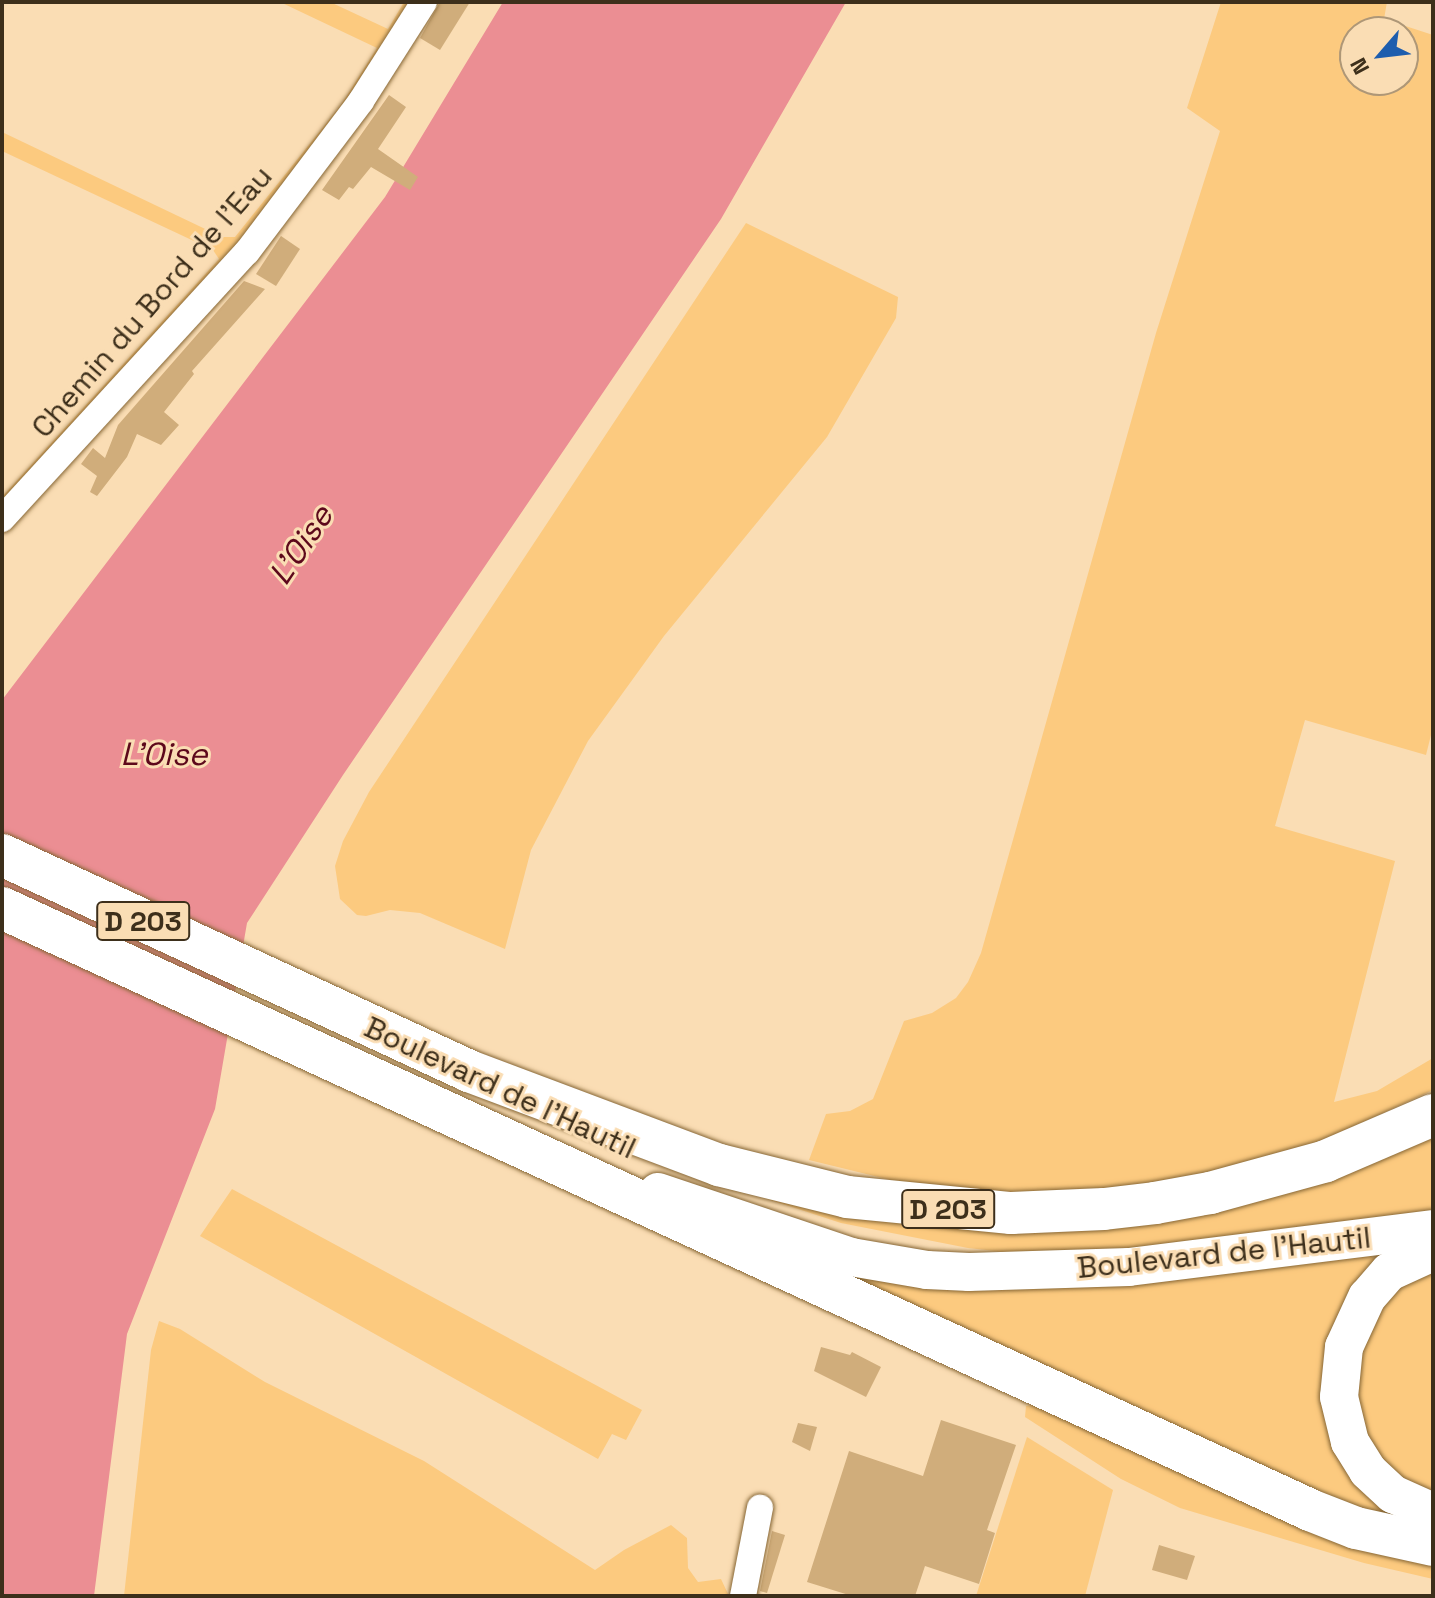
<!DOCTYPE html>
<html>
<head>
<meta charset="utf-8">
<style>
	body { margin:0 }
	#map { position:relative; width:1435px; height:1598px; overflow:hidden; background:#faddb4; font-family:"Space Grotesk",sans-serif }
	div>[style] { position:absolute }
	.green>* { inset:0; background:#fcca7f }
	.water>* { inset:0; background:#eb8e93 }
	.building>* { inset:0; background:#d0ad7b }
	.roads { filter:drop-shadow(0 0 2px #866635) drop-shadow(0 0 2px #866635) }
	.street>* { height:26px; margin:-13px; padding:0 13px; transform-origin:13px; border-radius:13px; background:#fff }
	.secondary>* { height:38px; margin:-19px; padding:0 19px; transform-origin:19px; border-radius:19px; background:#fff }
	.primary>* { height:42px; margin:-21px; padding:0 21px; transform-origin:21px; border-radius:21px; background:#fff }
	span { translate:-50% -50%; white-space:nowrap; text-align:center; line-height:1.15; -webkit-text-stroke:6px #faddb4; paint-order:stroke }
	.shield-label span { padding:2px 6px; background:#faddb4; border:2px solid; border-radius:6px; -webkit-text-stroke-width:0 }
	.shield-label { font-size:28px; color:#3d2f1b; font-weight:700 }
	.street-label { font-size:30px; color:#3d2f1b }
	.water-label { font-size:32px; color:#5d081b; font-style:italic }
	.frame { position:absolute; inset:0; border:4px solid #3d2f1b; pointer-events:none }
	.north { position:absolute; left:1339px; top:16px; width:80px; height:80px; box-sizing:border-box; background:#faddb4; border:2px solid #ae9777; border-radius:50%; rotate:242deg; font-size:22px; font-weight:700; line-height:32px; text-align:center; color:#3d2f1b }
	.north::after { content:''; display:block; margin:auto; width:28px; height:36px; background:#1d5dae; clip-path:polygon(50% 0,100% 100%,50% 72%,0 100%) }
</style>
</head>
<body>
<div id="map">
	<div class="green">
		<i style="clip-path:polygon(280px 2px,330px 2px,388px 29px,404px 2px,416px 2px,286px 189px,2px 509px,2px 497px,219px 259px,213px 250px,2px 151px,2px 132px,222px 237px,235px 237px,341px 105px,377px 48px)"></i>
		<i style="clip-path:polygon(evenodd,1221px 2px,1387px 2px,1384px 19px,1433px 35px,1433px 727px,1426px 755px,1305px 720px,1275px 826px,1395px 861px,1334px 1102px,1377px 1091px,1433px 1058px,1433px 1090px,1328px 1138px,1257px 1164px,1146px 1186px,990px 1196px,899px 1182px,809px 1160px,826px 1114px,850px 1111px,873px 1099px,904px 1021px,932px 1013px,956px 998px,968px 982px,981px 953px,1156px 333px,1220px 131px,1187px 108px,1221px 2px,1355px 32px,1403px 32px,1403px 80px,1355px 80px,1355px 32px)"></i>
		<i style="clip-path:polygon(746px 223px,898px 297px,896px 318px,827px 437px,664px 636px,588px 741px,531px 850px,505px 949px,420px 913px,390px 910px,366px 916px,357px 915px,340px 899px,335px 866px,343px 841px,369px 792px)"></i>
		<i style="clip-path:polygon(1433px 1132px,1433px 1211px,1148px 1250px,1013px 1253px,968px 1248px,841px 1223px,743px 1191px,951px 1225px)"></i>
		<i style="clip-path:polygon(232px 1189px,642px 1410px,626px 1440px,612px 1434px,598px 1459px,200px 1236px)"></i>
		<i style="clip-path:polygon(1369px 1253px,1375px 1260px,1326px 1380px,1419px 1521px,1364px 1517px,821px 1269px)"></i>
		<i style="clip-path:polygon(1433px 1262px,1433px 1498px,1409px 1488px,1375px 1456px,1352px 1400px,1369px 1319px,1413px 1270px)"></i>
		<i style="clip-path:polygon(159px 1321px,180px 1329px,265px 1382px,424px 1461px,595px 1570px,624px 1550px,671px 1525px,687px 1538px,688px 1568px,698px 1582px,721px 1579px,729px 1596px,124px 1596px,151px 1350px)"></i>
		<i style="clip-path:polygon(1038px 1404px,1324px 1538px,1433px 1563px,1433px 1579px,1364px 1563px,1180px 1508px,1121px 1479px,1025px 1417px,1026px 1406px)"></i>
		<i style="clip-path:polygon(1027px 1437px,1113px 1490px,1085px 1596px,976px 1596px)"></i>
	</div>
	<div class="water">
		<i style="clip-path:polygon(503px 2px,846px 2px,721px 219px,343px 775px,247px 923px,215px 1109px,127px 1334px,94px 1596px,2px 1596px,2px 700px,385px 197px)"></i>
	</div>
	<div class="building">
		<i style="clip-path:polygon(440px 2px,470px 2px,440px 50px,420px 38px)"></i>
		<i style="clip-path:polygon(389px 95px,406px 107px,378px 149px,418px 177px,410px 190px,371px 167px,353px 189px,349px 187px,339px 200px,322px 190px)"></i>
		<i style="clip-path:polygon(281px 236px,300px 249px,276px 286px,256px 274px)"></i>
		<i style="clip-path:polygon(244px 281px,265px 289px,192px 371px,194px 374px,164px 412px,179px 425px,161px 445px,137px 434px,127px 457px,97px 496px,90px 492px,97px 476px,81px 464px,93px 448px,105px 458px,118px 425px)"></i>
		<i style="clip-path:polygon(821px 1347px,850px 1355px,852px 1352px,881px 1367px,866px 1397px,814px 1371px)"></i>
		<i style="clip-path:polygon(941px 1420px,1016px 1445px,987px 1530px,995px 1533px,979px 1584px,925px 1566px,915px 1596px,852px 1596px,807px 1582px,849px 1451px,923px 1476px)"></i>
		<i style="clip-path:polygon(798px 1423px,817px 1427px,810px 1451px,792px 1442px)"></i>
		<i style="clip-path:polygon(772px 1531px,785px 1535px,767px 1593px,760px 1591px)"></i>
		<i style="clip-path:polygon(1159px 1545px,1195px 1556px,1187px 1580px,1152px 1570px)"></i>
	</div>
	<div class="roads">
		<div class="street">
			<i style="left:2px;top:519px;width:362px;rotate:-47.5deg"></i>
			<i style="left:247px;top:252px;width:189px;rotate:-52.9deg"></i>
			<i style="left:361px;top:101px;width:117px;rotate:-57.5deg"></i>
			<i style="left:743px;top:1596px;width:90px;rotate:-79.1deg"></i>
		</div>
		<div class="secondary">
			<i style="left:658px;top:1192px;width:204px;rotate:18.6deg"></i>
			<i style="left:851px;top:1257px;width:77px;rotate:9.7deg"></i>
			<i style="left:927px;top:1270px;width:42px;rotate:2.7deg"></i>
			<i style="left:969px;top:1272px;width:160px;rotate:-1.8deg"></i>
			<i style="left:1129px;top:1267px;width:306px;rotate:-7.1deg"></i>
			<i style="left:1433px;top:1252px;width:48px;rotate:155.6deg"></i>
			<i style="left:1389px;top:1272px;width:33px;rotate:131deg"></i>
			<i style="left:1367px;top:1297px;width:55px;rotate:114.7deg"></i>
			<i style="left:1344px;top:1347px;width:50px;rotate:95.7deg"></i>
			<i style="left:1339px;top:1397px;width:46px;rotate:76.3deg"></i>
			<i style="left:1350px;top:1442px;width:34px;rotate:58deg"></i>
			<i style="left:1368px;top:1471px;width:34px;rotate:43deg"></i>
			<i style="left:1393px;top:1494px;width:44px;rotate:24.2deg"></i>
		</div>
		<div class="primary">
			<i style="left:2px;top:855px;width:515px;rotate:24.82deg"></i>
			<i style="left:469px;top:1071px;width:267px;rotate:20.6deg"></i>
			<i style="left:719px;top:1165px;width:132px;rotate:14deg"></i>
			<i style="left:847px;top:1197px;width:165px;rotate:5.6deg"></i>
			<i style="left:1011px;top:1213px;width:93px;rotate:-2.5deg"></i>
			<i style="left:1104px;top:1209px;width:51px;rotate:-6.7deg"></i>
			<i style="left:1155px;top:1203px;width:56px;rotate:-10.3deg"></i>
			<i style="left:1210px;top:1193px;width:120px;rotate:-15.4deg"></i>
			<i style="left:1326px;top:1161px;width:116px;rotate:-23.3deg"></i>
			<i style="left:2px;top:908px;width:1440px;rotate:24.71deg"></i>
			<i style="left:1310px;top:1510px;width:49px;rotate:21.4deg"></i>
			<i style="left:1356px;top:1528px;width:79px;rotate:12.4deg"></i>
		</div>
	</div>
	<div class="shield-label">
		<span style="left:143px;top:921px">D 203</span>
		<span style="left:948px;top:1209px">D 203</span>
	</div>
	<div class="street-label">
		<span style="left:152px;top:302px;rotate:-49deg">Chemin du Bord de l'Eau</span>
		<span style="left:500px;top:1088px;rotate:25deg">Boulevard de l'Hautil</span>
		<span style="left:1224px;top:1253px;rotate:-6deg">Boulevard de l'Hautil</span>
	</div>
	<div class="water-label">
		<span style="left:301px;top:545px;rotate:-56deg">L'Oise</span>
		<span style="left:164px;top:754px">L’Oise</span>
	</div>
	<div class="frame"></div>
	<div class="north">N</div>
</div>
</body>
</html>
